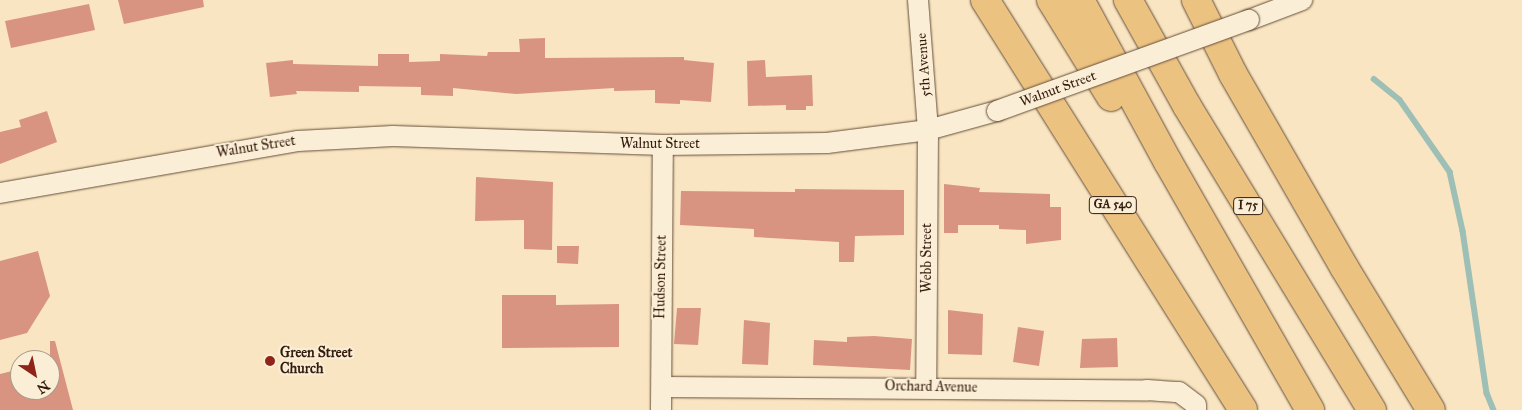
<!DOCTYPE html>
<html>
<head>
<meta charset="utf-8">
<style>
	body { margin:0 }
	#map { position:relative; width:1522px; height:410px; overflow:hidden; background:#f9e5c1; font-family:"IM FELL Great Primer",serif }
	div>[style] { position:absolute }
	.stream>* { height:5.5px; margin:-2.75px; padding:0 2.75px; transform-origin:2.75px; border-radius:2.75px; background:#9ebfb5 }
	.building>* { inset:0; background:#d99481 }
	.roads { filter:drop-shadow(0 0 1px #654e3a) drop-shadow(0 0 1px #654e3a) }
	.minor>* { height:20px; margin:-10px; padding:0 10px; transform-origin:10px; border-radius:10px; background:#fbeed7 }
	.motorway>* { height:28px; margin:-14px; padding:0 14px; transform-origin:14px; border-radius:14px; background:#ecc280 }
	.bridges { filter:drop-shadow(0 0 1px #654e3a) drop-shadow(0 0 1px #654e3a) }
	.minor-bridge>* { height:20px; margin:-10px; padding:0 10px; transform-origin:10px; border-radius:10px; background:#fbeed7 }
	.dots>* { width:14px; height:14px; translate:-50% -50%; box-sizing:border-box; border:2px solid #fbeed7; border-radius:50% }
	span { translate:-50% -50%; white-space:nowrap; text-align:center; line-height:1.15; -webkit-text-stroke:4px #fbeed7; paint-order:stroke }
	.shield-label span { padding:1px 4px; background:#fbeed7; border:1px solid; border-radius:4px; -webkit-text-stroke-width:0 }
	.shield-label { font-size:12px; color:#341c0d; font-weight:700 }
	.street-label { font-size:14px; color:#341c0d }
	.poi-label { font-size:14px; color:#341c0d; font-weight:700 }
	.left { translate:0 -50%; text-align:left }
	.north { position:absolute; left:10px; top:350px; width:50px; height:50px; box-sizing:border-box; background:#fbeed7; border:1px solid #ab9a86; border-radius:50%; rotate:146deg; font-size:14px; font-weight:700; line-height:20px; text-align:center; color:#341c0d }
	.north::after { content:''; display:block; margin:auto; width:18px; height:22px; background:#8f2418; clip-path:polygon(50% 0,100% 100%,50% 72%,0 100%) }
</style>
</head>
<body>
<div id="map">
	<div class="stream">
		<i style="left:1374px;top:79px;width:33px;rotate:39deg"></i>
		<i style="left:1400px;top:100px;width:88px;rotate:55.2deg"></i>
		<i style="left:1450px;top:172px;width:60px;rotate:77.6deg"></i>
		<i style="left:1463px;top:231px;width:164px;rotate:81.6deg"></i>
		<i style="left:1487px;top:393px;width:18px;rotate:68deg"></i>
	</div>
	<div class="building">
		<i style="clip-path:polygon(118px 0,203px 0,204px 7px,124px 24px)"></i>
		<i style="clip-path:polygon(89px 4px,95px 30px,11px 48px,5px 21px)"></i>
		<i style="clip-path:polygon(545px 38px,545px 58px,684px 57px,684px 60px,714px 63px,711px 102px,680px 100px,680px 104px,655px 103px,655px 90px,614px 91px,614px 88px,516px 94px,453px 88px,453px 96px,421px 95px,421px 87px,359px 86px,359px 92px,296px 91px,297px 94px,270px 97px,266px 63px,293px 60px,293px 64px,378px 66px,378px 54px,409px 54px,409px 62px,440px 61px,440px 54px,487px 56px,488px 52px,520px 52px,519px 39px)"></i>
		<i style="clip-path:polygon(765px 60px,766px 77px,812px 75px,813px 106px,806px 106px,806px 110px,786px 110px,786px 105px,748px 106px,747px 61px)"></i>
		<i style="clip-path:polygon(47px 111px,57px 142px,0 164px,0 132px,21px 127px,19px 120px)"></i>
		<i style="clip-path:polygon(476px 177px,553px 182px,552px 250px,524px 249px,524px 220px,475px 221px)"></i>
		<i style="clip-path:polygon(944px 184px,980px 188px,979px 192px,1050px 194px,1050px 207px,1061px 207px,1061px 240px,1026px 244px,1026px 230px,999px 229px,999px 225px,958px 225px,958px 233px,944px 233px)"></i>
		<i style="clip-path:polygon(795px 189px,904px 190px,904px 235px,855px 236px,854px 262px,839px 262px,839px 242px,754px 237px,754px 229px,680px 225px,681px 191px,795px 192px)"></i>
		<i style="clip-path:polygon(557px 246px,579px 246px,578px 264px,557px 263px)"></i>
		<i style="clip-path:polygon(38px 251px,50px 296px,27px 333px,0 340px,0 261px)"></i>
		<i style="clip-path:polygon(502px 295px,556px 295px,556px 305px,619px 304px,619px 347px,502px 348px)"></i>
		<i style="clip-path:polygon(677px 308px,701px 308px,698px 345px,674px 344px)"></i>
		<i style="clip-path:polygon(948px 310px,983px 314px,982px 355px,948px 354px)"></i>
		<i style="clip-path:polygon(744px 320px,770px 323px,768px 365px,742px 364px)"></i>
		<i style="clip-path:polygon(1018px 327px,1044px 331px,1039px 366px,1013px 362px)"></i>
		<i style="clip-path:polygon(874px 336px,912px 339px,910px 370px,813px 365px,814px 340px,847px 342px,847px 337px)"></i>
		<i style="clip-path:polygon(1117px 338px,1118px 367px,1080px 368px,1082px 339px)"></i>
		<i style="clip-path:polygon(50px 341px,55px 341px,73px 410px,0 410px,0 374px,20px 369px,20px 390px,50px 390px)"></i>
	</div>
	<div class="roads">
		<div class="minor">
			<i style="left:918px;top:0;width:130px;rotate:85.6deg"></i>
			<i style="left:928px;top:130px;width:256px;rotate:90.4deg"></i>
			<i style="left:1249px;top:20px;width:57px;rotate:-20.7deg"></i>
			<i style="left:0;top:193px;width:303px;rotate:-9.9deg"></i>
			<i style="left:298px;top:141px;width:95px;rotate:-3deg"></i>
			<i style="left:393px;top:136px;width:270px;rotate:1.9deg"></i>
			<i style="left:663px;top:145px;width:164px;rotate:-0.7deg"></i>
			<i style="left:827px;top:143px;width:102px;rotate:-7.3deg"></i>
			<i style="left:928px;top:130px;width:72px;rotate:-15.4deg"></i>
			<i style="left:662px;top:387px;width:485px;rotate:0.4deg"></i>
			<i style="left:1147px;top:390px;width:32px;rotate:4deg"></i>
			<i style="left:1179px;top:392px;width:21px;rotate:37deg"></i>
			<i style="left:1196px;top:405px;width:5px;rotate:90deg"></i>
			<i style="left:661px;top:410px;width:265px;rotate:-89.6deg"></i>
		</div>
		<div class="motorway">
			<i style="left:985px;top:0;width:484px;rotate:57.8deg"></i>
			<i style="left:1051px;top:0;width:114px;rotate:58.3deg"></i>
			<i style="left:1080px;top:0;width:184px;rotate:61.5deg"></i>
			<i style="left:1168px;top:162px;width:286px;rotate:60.2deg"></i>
			<i style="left:1128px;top:0;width:121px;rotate:60.9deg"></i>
			<i style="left:1187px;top:106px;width:356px;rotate:58.7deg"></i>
			<i style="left:1196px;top:0;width:83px;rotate:63.4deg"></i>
			<i style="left:1233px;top:74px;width:223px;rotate:60.1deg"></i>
			<i style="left:1344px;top:267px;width:167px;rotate:58.7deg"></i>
		</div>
	</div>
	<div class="bridges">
		<div class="minor-bridge">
			<i style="left:997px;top:111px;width:268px;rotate:-19.9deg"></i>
		</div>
	</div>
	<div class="dots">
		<i style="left:270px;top:361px;background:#8f2418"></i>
	</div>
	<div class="shield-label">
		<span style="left:1113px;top:205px">GA 540</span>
		<span style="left:1248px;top:206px">I 75</span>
	</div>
	<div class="street-label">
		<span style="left:924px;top:65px;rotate:-94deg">5th Avenue</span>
		<span style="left:1058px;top:89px;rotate:-20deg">Walnut Street</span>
		<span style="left:660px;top:144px">Walnut Street</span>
		<span style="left:256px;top:147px;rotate:-9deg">Walnut Street</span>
		<span style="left:927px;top:258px;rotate:-90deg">Webb Street</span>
		<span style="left:661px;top:277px;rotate:-89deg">Hudson Street</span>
		<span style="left:931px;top:387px;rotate:1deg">Orchard Avenue</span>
	</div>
	<div class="poi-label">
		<span class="left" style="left:280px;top:361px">Green Street<br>Church</span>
	</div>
	<div class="north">N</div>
</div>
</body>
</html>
